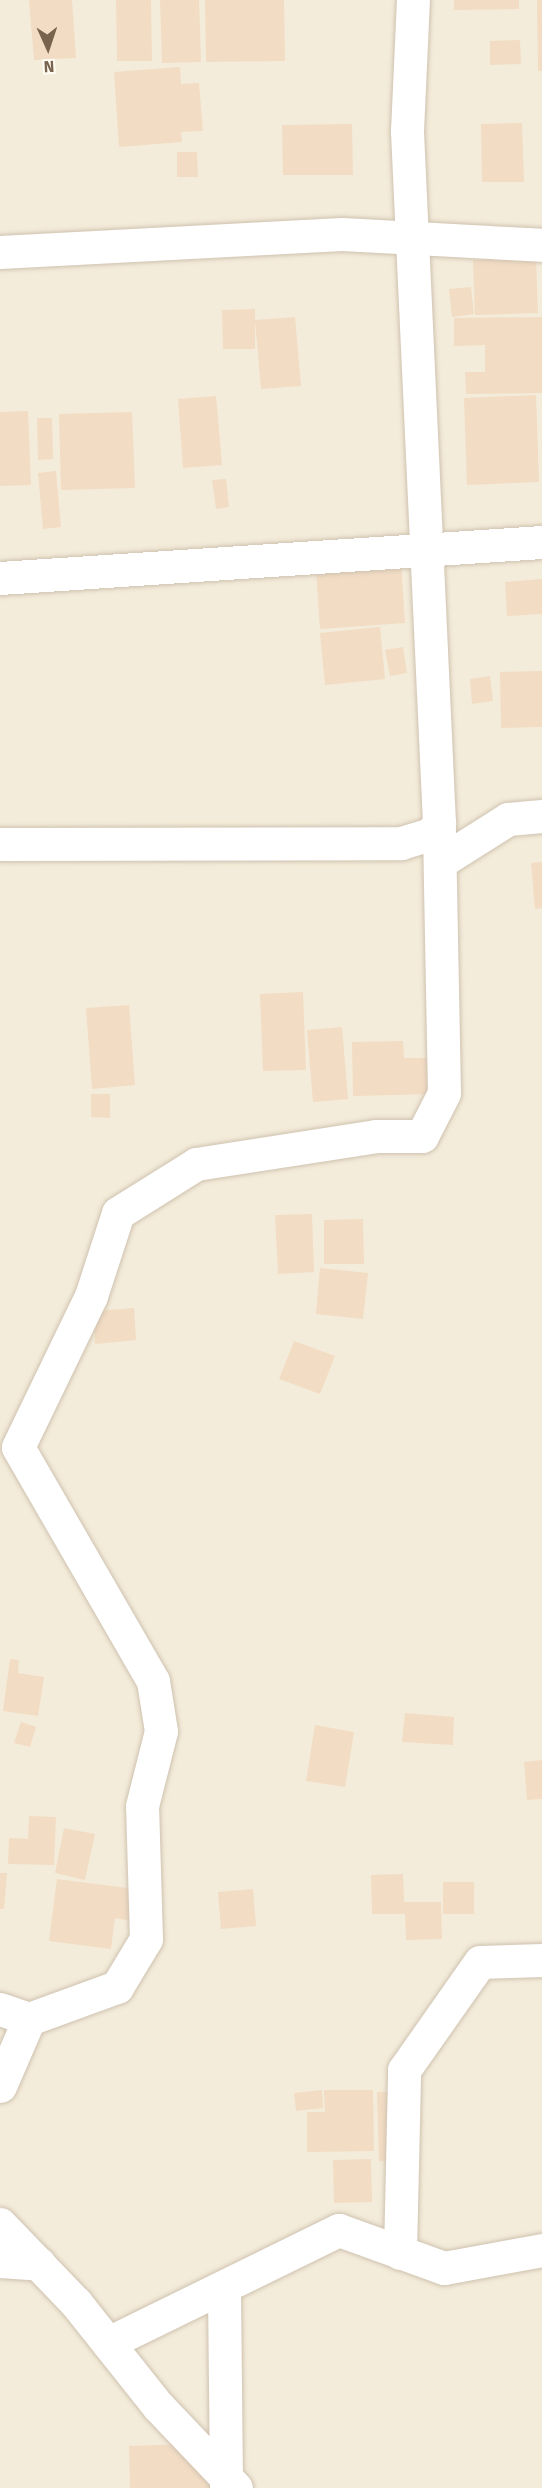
<!DOCTYPE html>
<html>
<head>
<meta charset="utf-8">
<style>
	body { margin:0 }
	#map { position:relative; width:542px; height:2488px; overflow:hidden; background:#fcf8ec; font-family:"Fira Sans",sans-serif }
	div>[style] { position:absolute }
	.residential>* { inset:0; background:#f4ecda }
	.building>* { inset:0; background:#f2dcc4 }
	.roads { filter:drop-shadow(0 0 2px #cfc2b0) drop-shadow(0 0 2px #cfc2b0) }
	.street>* { height:33px; margin:-16.5px; padding:0 16.5px; transform-origin:16.5px; border-radius:16.5px; background:#fff }
	span { translate:-50% -50%; white-space:nowrap; text-align:center; line-height:1.15; -webkit-text-stroke:5px #fffcf3; paint-order:stroke }
	.north { position:absolute; left:18px; top:18px; width:60px; height:60px; -webkit-text-stroke:4px #fffcf3; paint-order:stroke; rotate:177deg; font-size:16px; font-weight:700; line-height:24px; text-align:center; color:#78634e }
	.north::after { content:''; display:block; margin:auto; width:21px; height:27px; background:#78634e; clip-path:polygon(50% 0,100% 100%,50% 72%,0 100%) }
</style>
</head>
<body>
<div id="map">
	<div class="residential">
		<i style="clip-path:polygon(0 0,542px 0,542px 2488px,0 2488px)"></i>
	</div>
	<div class="building">
		<i style="clip-path:polygon(29px 0,72px 0,76px 58px,34px 60px)"></i>
		<i style="clip-path:polygon(116px 0,151px 0,152px 61px,117px 61px)"></i>
		<i style="clip-path:polygon(160px 0,199px 0,201px 62px,162px 63px)"></i>
		<i style="clip-path:polygon(205px 0,284px 0,285px 61px,206px 62px)"></i>
		<i style="clip-path:polygon(454px 0,519px 0,519px 9px,454px 10px)"></i>
		<i style="clip-path:polygon(537px 0,542px 0,542px 71px,538px 71px)"></i>
		<i style="clip-path:polygon(520px 40px,521px 64px,490px 65px,490px 41px)"></i>
		<i style="clip-path:polygon(180px 67px,181px 84px,199px 83px,203px 131px,181px 132px,182px 142px,119px 147px,114px 72px)"></i>
		<i style="clip-path:polygon(522px 123px,524px 182px,482px 182px,481px 124px)"></i>
		<i style="clip-path:polygon(352px 124px,353px 175px,283px 175px,282px 125px)"></i>
		<i style="clip-path:polygon(177px 152px,197px 152px,198px 177px,177px 177px)"></i>
		<i style="clip-path:polygon(536px 258px,538px 313px,475px 315px,473px 260px)"></i>
		<i style="clip-path:polygon(471px 287px,474px 314px,452px 317px,449px 289px)"></i>
		<i style="clip-path:polygon(255px 309px,255px 349px,223px 349px,222px 310px)"></i>
		<i style="clip-path:polygon(295px 317px,301px 386px,261px 389px,255px 320px)"></i>
		<i style="clip-path:polygon(542px 317px,542px 393px,466px 394px,465px 372px,485px 372px,485px 345px,454px 346px,454px 318px)"></i>
		<i style="clip-path:polygon(536px 395px,539px 482px,467px 485px,464px 398px)"></i>
		<i style="clip-path:polygon(216px 396px,222px 465px,183px 468px,178px 399px)"></i>
		<i style="clip-path:polygon(28px 411px,31px 485px,0 486px,0 412px)"></i>
		<i style="clip-path:polygon(132px 412px,135px 488px,61px 490px,59px 414px)"></i>
		<i style="clip-path:polygon(37px 418px,52px 418px,53px 459px,38px 460px)"></i>
		<i style="clip-path:polygon(56px 471px,61px 527px,43px 529px,38px 473px)"></i>
		<i style="clip-path:polygon(226px 479px,229px 507px,216px 509px,212px 480px)"></i>
		<i style="clip-path:polygon(401px 563px,405px 623px,320px 629px,316px 570px)"></i>
		<i style="clip-path:polygon(542px 579px,542px 614px,507px 616px,505px 582px)"></i>
		<i style="clip-path:polygon(380px 627px,385px 679px,325px 685px,320px 633px)"></i>
		<i style="clip-path:polygon(403px 647px,407px 673px,390px 676px,385px 650px)"></i>
		<i style="clip-path:polygon(542px 671px,542px 727px,501px 728px,500px 672px)"></i>
		<i style="clip-path:polygon(490px 676px,493px 701px,472px 704px,470px 679px)"></i>
		<i style="clip-path:polygon(542px 862px,542px 908px,535px 909px,531px 863px)"></i>
		<i style="clip-path:polygon(303px 992px,306px 1070px,263px 1071px,260px 994px)"></i>
		<i style="clip-path:polygon(129px 1005px,135px 1085px,92px 1089px,86px 1008px)"></i>
		<i style="clip-path:polygon(342px 1027px,348px 1099px,313px 1102px,307px 1030px)"></i>
		<i style="clip-path:polygon(403px 1041px,404px 1058px,434px 1058px,435px 1094px,353px 1096px,352px 1042px)"></i>
		<i style="clip-path:polygon(91px 1094px,110px 1094px,110px 1118px,91px 1117px)"></i>
		<i style="clip-path:polygon(312px 1214px,314px 1272px,278px 1274px,275px 1215px)"></i>
		<i style="clip-path:polygon(363px 1219px,364px 1264px,324px 1264px,324px 1220px)"></i>
		<i style="clip-path:polygon(320px 1268px,368px 1273px,363px 1319px,316px 1314px)"></i>
		<i style="clip-path:polygon(134px 1308px,136px 1340px,95px 1344px,93px 1311px)"></i>
		<i style="clip-path:polygon(294px 1341px,335px 1356px,320px 1394px,279px 1379px)"></i>
		<i style="clip-path:polygon(10px 1659px,19px 1660px,18px 1673px,44px 1677px,38px 1716px,3px 1711px)"></i>
		<i style="clip-path:polygon(405px 1713px,454px 1717px,453px 1745px,402px 1742px)"></i>
		<i style="clip-path:polygon(21px 1722px,36px 1727px,30px 1747px,14px 1743px)"></i>
		<i style="clip-path:polygon(315px 1725px,354px 1732px,345px 1787px,306px 1781px)"></i>
		<i style="clip-path:polygon(542px 1760px,542px 1799px,527px 1800px,524px 1762px)"></i>
		<i style="clip-path:polygon(29px 1816px,56px 1817px,54px 1865px,8px 1864px,9px 1838px,28px 1839px)"></i>
		<i style="clip-path:polygon(64px 1828px,95px 1834px,85px 1880px,55px 1873px)"></i>
		<i style="clip-path:polygon(0 1873px,7px 1873px,4px 1909px,0 1909px)"></i>
		<i style="clip-path:polygon(403px 1874px,404px 1902px,441px 1902px,442px 1939px,406px 1940px,405px 1914px,372px 1914px,371px 1875px)"></i>
		<i style="clip-path:polygon(57px 1879px,135px 1889px,131px 1921px,115px 1918px,111px 1949px,49px 1941px)"></i>
		<i style="clip-path:polygon(443px 1882px,474px 1882px,474px 1914px,443px 1914px)"></i>
		<i style="clip-path:polygon(253px 1889px,256px 1926px,221px 1929px,218px 1892px)"></i>
		<i style="clip-path:polygon(322px 2090px,323px 2108px,296px 2111px,294px 2093px)"></i>
		<i style="clip-path:polygon(324px 2090px,373px 2090px,374px 2151px,307px 2152px,307px 2112px,325px 2112px)"></i>
		<i style="clip-path:polygon(417px 2091px,419px 2160px,379px 2161px,377px 2092px)"></i>
		<i style="clip-path:polygon(371px 2159px,372px 2202px,334px 2203px,333px 2160px)"></i>
		<i style="clip-path:polygon(214px 2443px,216px 2488px,130px 2488px,129px 2446px)"></i>
	</div>
	<div class="roads">
		<div class="street">
			<i style="left:0;top:252px;width:342px;rotate:-3deg"></i>
			<i style="left:342px;top:234px;width:200px;rotate:3.1deg"></i>
			<i style="left:0;top:578px;width:543px;rotate:-3.8deg"></i>
			<i style="left:0;top:844px;width:401px;rotate:-0.1deg"></i>
			<i style="left:401px;top:843px;width:31px;rotate:-17deg"></i>
			<i style="left:431px;top:834px;width:14px;rotate:-54deg"></i>
			<i style="left:439px;top:823px;width:693px;rotate:-92.65deg"></i>
			<i style="left:407px;top:131px;width:131px;rotate:-87.4deg"></i>
			<i style="left:440px;top:862px;width:80px;rotate:-32.3deg"></i>
			<i style="left:508px;top:819px;width:34px;rotate:-5deg"></i>
			<i style="left:0;top:2009px;width:31px;rotate:19deg"></i>
			<i style="left:0;top:2086px;width:73px;rotate:-66.6deg"></i>
			<i style="left:29px;top:2019px;width:94px;rotate:-20deg"></i>
			<i style="left:117px;top:1987px;width:56px;rotate:-58.9deg"></i>
			<i style="left:146px;top:1939px;width:133px;rotate:-91.7deg"></i>
			<i style="left:142px;top:1806px;width:77px;rotate:-75.8deg"></i>
			<i style="left:161px;top:1731px;width:51px;rotate:-99.1deg"></i>
			<i style="left:153px;top:1681px;width:270px;rotate:-120deg"></i>
			<i style="left:18px;top:1447px;width:168px;rotate:-64.2deg"></i>
			<i style="left:91px;top:1296px;width:87px;rotate:-72deg"></i>
			<i style="left:118px;top:1213px;width:92px;rotate:-32.1deg"></i>
			<i style="left:196px;top:1164px;width:182px;rotate:-8.8deg"></i>
			<i style="left:376px;top:1136px;width:46px"></i>
			<i style="left:422px;top:1136px;width:48px;rotate:-62.9deg"></i>
			<i style="left:444px;top:1093px;width:270px;rotate:-91.1deg"></i>
			<i style="left:0;top:2224px;width:110px;rotate:46.1deg"></i>
			<i style="left:76px;top:2303px;width:132px;rotate:51.5deg"></i>
			<i style="left:158px;top:2406px;width:113px;rotate:46.4deg"></i>
			<i style="left:400px;top:2253px;width:183px;rotate:-88.7deg"></i>
			<i style="left:404px;top:2070px;width:132px;rotate:-54.9deg"></i>
			<i style="left:480px;top:1962px;width:62px;rotate:-1.8deg"></i>
			<i style="left:0;top:2261px;width:39px;rotate:4deg"></i>
			<i style="left:224px;top:2291px;width:197px;rotate:89.4deg"></i>
			<i style="left:108px;top:2343px;width:257px;rotate:-26.1deg"></i>
			<i style="left:339px;top:2230px;width:112px;rotate:19.9deg"></i>
			<i style="left:444px;top:2268px;width:100px;rotate:-10.4deg"></i>
		</div>
	</div>
	<div class="north">N</div>
</div>
</body>
</html>
